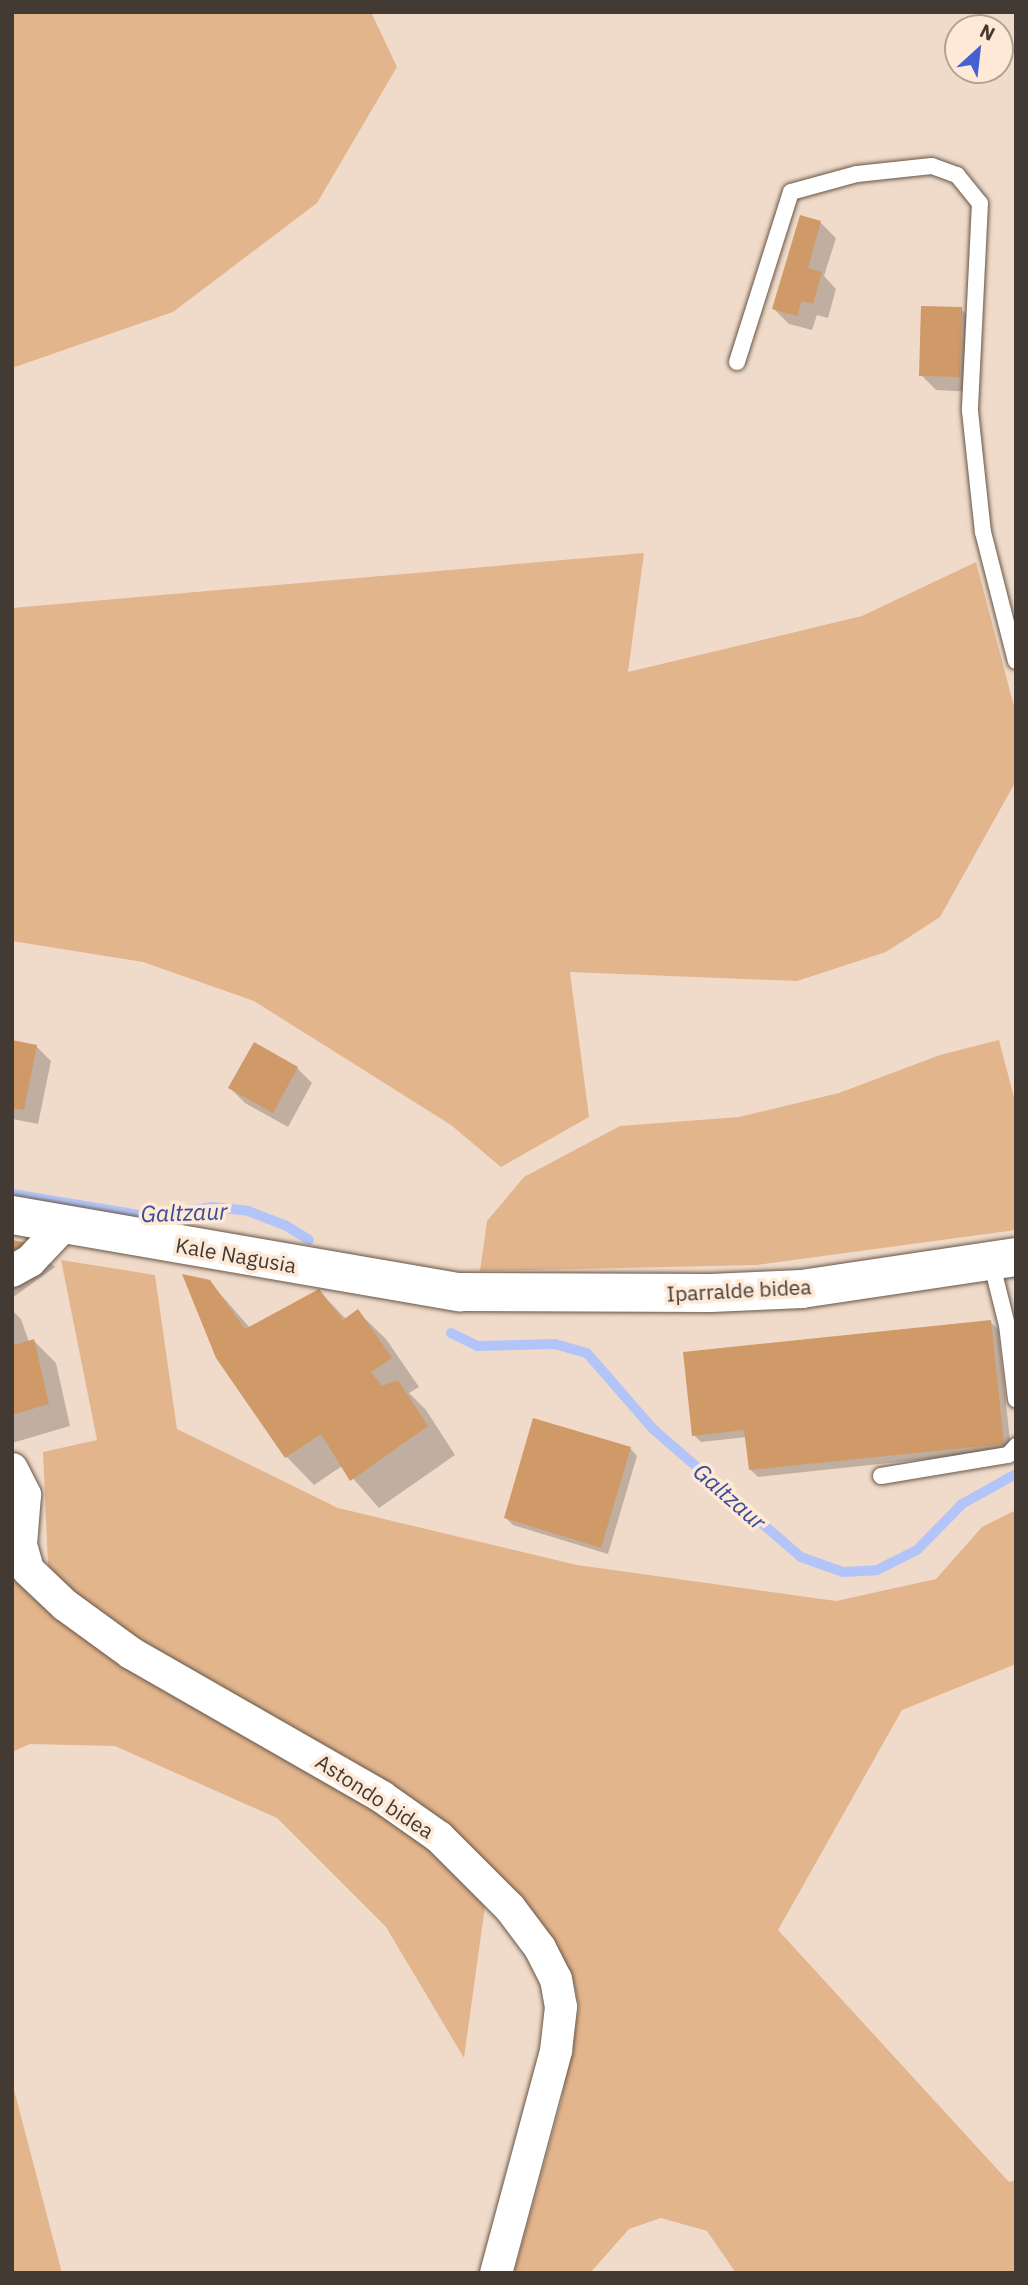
<!DOCTYPE html>
<html>
<head>
<meta charset="utf-8">
<style>
	body { margin:0 }
	#map { position:relative; width:1028px; height:2285px; overflow:hidden; background:#f0dbca; font-family:"IBM Plex Sans",sans-serif }
	div>[style] { position:absolute }
	.green>* { inset:0; background:#e2b58d }
	.shadow>* { inset:0; background:#0003 }
	.stream>* { height:10px; margin:-5px; padding:0 5px; transform-origin:5px; border-radius:5px; background:#b3c5f8 }
	.building>* { inset:0; background:#d09968 }
	.roads { filter:drop-shadow(0 0 2px #675546) drop-shadow(0 0 2px #675546) }
	.lane>* { height:16px; margin:-8px; padding:0 8px; transform-origin:8px; border-radius:8px; background:#fff }
	.street>* { height:32px; margin:-16px; padding:0 16px; transform-origin:16px; border-radius:16px; background:#fff }
	.secondary>* { height:38px; margin:-19px; padding:0 19px; transform-origin:19px; border-radius:19px; background:#fff }
	span { translate:-50% -50%; white-space:nowrap; text-align:center; line-height:1.15; -webkit-text-stroke:7px #fee9d7; paint-order:stroke }
	.street-label { font-size:21px; color:#423a33 }
	.water-label { font-size:23px; color:#384d96; font-style:italic }
	.frame { position:absolute; inset:0; border:14px solid #423a33; pointer-events:none }
	.north { position:absolute; left:944px; top:14px; width:70px; height:70px; box-sizing:border-box; background:#fee9d7; border:2px solid #b3a395; border-radius:50%; rotate:27deg; font-size:19px; font-weight:700; line-height:28px; text-align:center; color:#423a33 }
	.north::after { content:''; display:block; margin:auto; width:24px; height:32px; background:#4460d3; clip-path:polygon(50% 0,100% 100%,50% 72%,0 100%) }
</style>
</head>
<body>
<div id="map">
	<div class="green">
		<i style="clip-path:polygon(12px 12px,371px 12px,397px 67px,317px 203px,173px 312px,12px 368px)"></i>
		<i style="clip-path:polygon(644px 553px,628px 672px,862px 616px,976px 562px,1016px 714px,1016px 781px,940px 917px,886px 952px,797px 981px,570px 972px,589px 1117px,501px 1167px,451px 1125px,254px 1001px,143px 962px,12px 941px,12px 608px)"></i>
		<i style="clip-path:polygon(999px 1040px,1016px 1105px,1016px 1230px,757px 1265px,480px 1271px,487px 1221px,524px 1177px,620px 1126px,739px 1117px,839px 1093px,940px 1055px)"></i>
		<i style="clip-path:polygon(61px 1260px,155px 1275px,177px 1429px,338px 1508px,577px 1565px,836px 1601px,936px 1579px,982px 1527px,1016px 1510px,1016px 1664px,902px 1710px,778px 1930px,1009px 2182px,1016px 2180px,1016px 2273px,736px 2273px,707px 2231px,661px 2218px,629px 2229px,590px 2273px,514px 2273px,562px 2099px,579px 2007px,573px 1978px,554px 1943px,448px 1834px,136px 1641px,73px 1596px,48px 1565px,43px 1452px,97px 1440px)"></i>
		<i style="clip-path:polygon(12px 1476px,21px 1563px,402px 1825px,486px 1899px,464px 2058px,386px 1927px,277px 1818px,115px 1746px,30px 1744px,12px 1752px)"></i>
		<i style="clip-path:polygon(12px 2082px,62px 2273px,12px 2273px)"></i>
	</div>
	<div class="shadow">
		<i style="clip-path:polygon(801px 217px,821px 223px,836px 238px,824px 276px,836px 289px,828px 318px,817px 315px,812px 330px,789px 324px,774px 309px)"></i>
		<i style="clip-path:polygon(961px 309px,976px 324px,974px 392px,936px 390px,921px 375px)"></i>
		<i style="clip-path:polygon(12px 1042px,36px 1046px,51px 1061px,38px 1124px,12px 1119px)"></i>
		<i style="clip-path:polygon(297px 1068px,312px 1083px,288px 1127px,245px 1103px,230px 1088px)"></i>
		<i style="clip-path:polygon(12px 1242px,33px 1246px,55px 1267px,12px 1298px)"></i>
		<i style="clip-path:polygon(209px 1281px,250px 1328px,319px 1291px,347px 1320px,357px 1311px,386px 1339px,419px 1387px,409px 1393px,426px 1410px,455px 1455px,379px 1508px,342px 1466px,314px 1485px,286px 1456px)"></i>
		<i style="clip-path:polygon(12px 1310px,21px 1319px,29px 1342px,34px 1341px,56px 1363px,70px 1426px,12px 1443px)"></i>
		<i style="clip-path:polygon(990px 1322px,998px 1329px,1011px 1450px,758px 1477px,750px 1469px,747px 1437px,701px 1442px,694px 1435px)"></i>
		<i style="clip-path:polygon(630px 1448px,637px 1456px,608px 1554px,513px 1525px,506px 1518px)"></i>
	</div>
	<div class="stream">
		<i style="left:12px;top:1194px;width:143px;rotate:9.3deg"></i>
		<i style="left:153px;top:1217px;width:60px;rotate:-9.6deg"></i>
		<i style="left:212px;top:1207px;width:36px;rotate:6deg"></i>
		<i style="left:248px;top:1211px;width:40px;rotate:21deg"></i>
		<i style="left:285px;top:1225px;width:28px;rotate:32deg"></i>
		<i style="left:451px;top:1333px;width:30px;rotate:26deg"></i>
		<i style="left:478px;top:1346px;width:77px;rotate:-1.5deg"></i>
		<i style="left:555px;top:1344px;width:33px;rotate:16deg"></i>
		<i style="left:587px;top:1353px;width:101px;rotate:49deg"></i>
		<i style="left:653px;top:1429px;width:196px;rotate:40.9deg"></i>
		<i style="left:801px;top:1557px;width:45px;rotate:19.7deg"></i>
		<i style="left:843px;top:1572px;width:34px;rotate:-3deg"></i>
		<i style="left:877px;top:1570px;width:45px;rotate:-26.6deg"></i>
		<i style="left:917px;top:1550px;width:64px;rotate:-45.6deg"></i>
		<i style="left:962px;top:1504px;width:62px;rotate:-29.1deg"></i>
	</div>
	<div class="building">
		<i style="clip-path:polygon(800px 215px,821px 221px,808px 268px,822px 272px,813px 304px,802px 301px,797px 316px,772px 309px)"></i>
		<i style="clip-path:polygon(921px 306px,962px 307px,960px 377px,919px 376px)"></i>
		<i style="clip-path:polygon(12px 1040px,37px 1045px,24px 1110px,12px 1108px)"></i>
		<i style="clip-path:polygon(254px 1042px,298px 1067px,273px 1113px,228px 1088px)"></i>
		<i style="clip-path:polygon(12px 1240px,34px 1244px,12px 1260px)"></i>
		<i style="clip-path:polygon(182px 1274px,210px 1280px,245px 1329px,319px 1289px,343px 1320px,358px 1309px,392px 1358px,371px 1372px,382px 1386px,398px 1380px,428px 1426px,350px 1481px,321px 1434px,285px 1458px,216px 1358px)"></i>
		<i style="clip-path:polygon(991px 1320px,1004px 1444px,749px 1470px,744px 1430px,692px 1436px,683px 1352px)"></i>
		<i style="clip-path:polygon(12px 1337px,15px 1345px,34px 1339px,49px 1404px,12px 1415px)"></i>
		<i style="clip-path:polygon(533px 1418px,631px 1447px,601px 1548px,504px 1518px)"></i>
	</div>
	<div class="roads">
		<div class="lane">
			<i style="left:737px;top:362px;width:178px;rotate:-72.4deg"></i>
			<i style="left:791px;top:192px;width:68px;rotate:-15.3deg"></i>
			<i style="left:857px;top:174px;width:75px;rotate:-6.1deg"></i>
			<i style="left:932px;top:166px;width:27px;rotate:20deg"></i>
			<i style="left:957px;top:175px;width:36px;rotate:51deg"></i>
			<i style="left:980px;top:203px;width:208px;rotate:92.8deg"></i>
			<i style="left:970px;top:411px;width:122px;rotate:83.9deg"></i>
			<i style="left:983px;top:532px;width:133px;rotate:75.7deg"></i>
			<i style="left:991px;top:1261px;width:66px;rotate:76deg"></i>
			<i style="left:1007px;top:1325px;width:75px;rotate:83.1deg"></i>
			<i style="left:881px;top:1476px;width:129px;rotate:-9.4deg"></i>
			<i style="left:1008px;top:1455px;width:12px;rotate:-48deg"></i>
		</div>
		<div class="street">
			<i style="left:12px;top:1271px;width:21px;rotate:-29deg"></i>
			<i style="left:30px;top:1261px;width:51px;rotate:-46.6deg"></i>
			<i style="left:12px;top:1469px;width:29px;rotate:63deg"></i>
			<i style="left:25px;top:1495px;width:50px;rotate:94.6deg"></i>
			<i style="left:21px;top:1545px;width:26px;rotate:74deg"></i>
			<i style="left:28px;top:1570px;width:51px;rotate:43.4deg"></i>
			<i style="left:65px;top:1605px;width:82px;rotate:36deg"></i>
			<i style="left:131px;top:1653px;width:289px;rotate:29.8deg"></i>
			<i style="left:382px;top:1797px;width:70px;rotate:35.1deg"></i>
			<i style="left:439px;top:1837px;width:100px;rotate:45deg"></i>
			<i style="left:510px;top:1908px;width:50px;rotate:53.1deg"></i>
			<i style="left:540px;top:1948px;width:35px;rotate:63deg"></i>
			<i style="left:556px;top:1979px;width:28px;rotate:80deg"></i>
			<i style="left:561px;top:2007px;width:44px;rotate:96.5deg"></i>
			<i style="left:556px;top:2051px;width:230px;rotate:105.1deg"></i>
		</div>
		<div class="secondary">
			<i style="left:12px;top:1215px;width:455px;rotate:9.8deg"></i>
			<i style="left:460px;top:1292px;width:251px;rotate:0.2deg"></i>
			<i style="left:711px;top:1293px;width:91px;rotate:-2.5deg"></i>
			<i style="left:802px;top:1289px;width:216px;rotate:-8.5deg"></i>
		</div>
	</div>
	<div class="street-label">
		<span style="left:236px;top:1255px;rotate:10deg">Kale Nagusia</span>
		<span style="left:739px;top:1290px;rotate:-3deg">Iparralde bidea</span>
		<span style="left:375px;top:1796px;rotate:33deg">Astondo bidea</span>
	</div>
	<div class="water-label">
		<span style="left:184px;top:1212px;rotate:-2deg">Galtzaur</span>
		<span style="left:730px;top:1496px;rotate:41deg">Galtzaur</span>
	</div>
	<div class="frame"></div>
	<div class="north">N</div>
</div>
</body>
</html>
